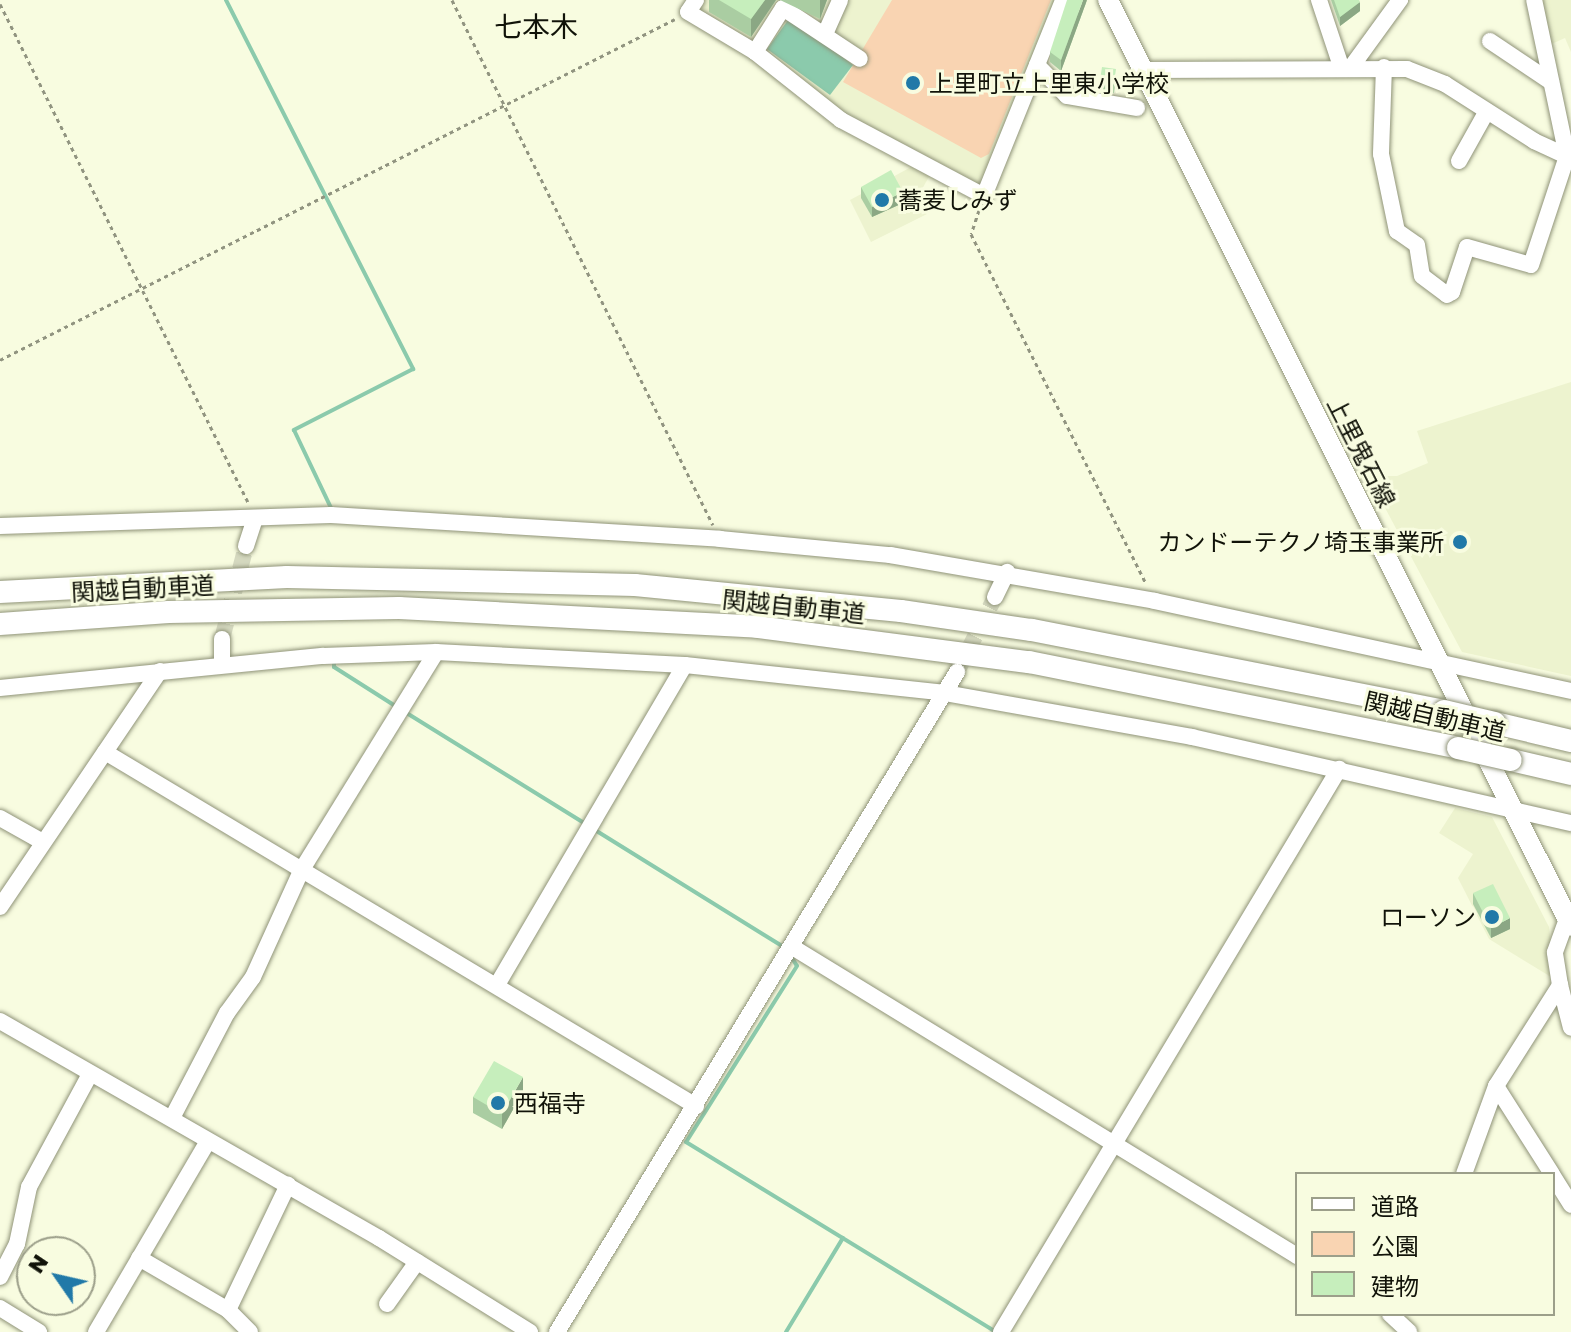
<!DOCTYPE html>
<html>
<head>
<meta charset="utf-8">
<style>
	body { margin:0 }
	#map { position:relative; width:1571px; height:1332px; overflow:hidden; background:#f8fce0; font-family:"Golos Text","Noto Sans JP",sans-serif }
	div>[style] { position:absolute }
	.built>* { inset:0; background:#edf3cf }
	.green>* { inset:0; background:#f9d4b2 }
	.water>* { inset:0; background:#8bcaac }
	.stream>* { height:4px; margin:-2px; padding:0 2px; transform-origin:2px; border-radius:2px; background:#8bcaac }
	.minor-tunnel>* { height:16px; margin-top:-8px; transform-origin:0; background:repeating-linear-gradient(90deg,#d5d9c0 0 16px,transparent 0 24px) }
	.path>* { height:3px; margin-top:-1.5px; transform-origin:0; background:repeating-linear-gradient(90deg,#919480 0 4px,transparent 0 8px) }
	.roads { filter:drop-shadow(0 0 2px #8f9378) drop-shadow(0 0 2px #8f9378) }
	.minor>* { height:16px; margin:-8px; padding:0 8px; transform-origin:8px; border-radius:8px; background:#fff }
	.major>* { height:20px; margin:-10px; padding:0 10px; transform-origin:10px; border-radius:10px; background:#fff }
	.highway>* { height:22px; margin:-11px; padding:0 11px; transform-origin:11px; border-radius:11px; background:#fff }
	.bridges { filter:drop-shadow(0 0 2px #8f9378) drop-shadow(0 0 2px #8f9378) }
	.highway-bridge>* { height:22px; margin:-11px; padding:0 11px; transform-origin:11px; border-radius:11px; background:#fff }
	.wall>* { inset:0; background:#aacda2 }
	.shaded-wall>* { inset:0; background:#8ba784 }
	.building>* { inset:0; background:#c6eebc }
	.dots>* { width:22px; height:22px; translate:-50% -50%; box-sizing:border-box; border:4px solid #f8fce0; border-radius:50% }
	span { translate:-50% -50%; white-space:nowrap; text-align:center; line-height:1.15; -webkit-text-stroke:6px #f8fce0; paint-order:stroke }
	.poi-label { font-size:24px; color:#111309 }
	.left { translate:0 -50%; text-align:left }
	.right { translate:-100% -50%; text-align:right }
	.street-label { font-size:24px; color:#111309 }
	.quarter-label { font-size:28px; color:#111309 }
	.legend { position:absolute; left:1295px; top:1172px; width:260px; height:144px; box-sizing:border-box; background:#f8fce0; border:2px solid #9c9f8a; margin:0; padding:10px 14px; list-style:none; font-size:24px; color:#111309 }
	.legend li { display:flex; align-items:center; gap:16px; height:40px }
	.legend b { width:40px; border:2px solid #9c9f8a }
	.north { position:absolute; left:16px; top:1236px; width:80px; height:80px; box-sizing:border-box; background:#f8fce0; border:2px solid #9c9f8a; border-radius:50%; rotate:304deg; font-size:22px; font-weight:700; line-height:32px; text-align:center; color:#111309 }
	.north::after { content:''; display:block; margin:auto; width:28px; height:36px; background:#2179a8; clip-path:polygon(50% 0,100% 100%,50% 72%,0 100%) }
</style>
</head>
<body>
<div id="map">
	<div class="built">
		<i style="clip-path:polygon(702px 0,1057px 0,979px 187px,858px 124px,698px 13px)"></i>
		<i style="clip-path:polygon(1538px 0,1571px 0,1571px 52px,1565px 38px,1547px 46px)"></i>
		<i style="clip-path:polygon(913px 166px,930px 175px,913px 205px,927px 214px,871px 242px,850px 200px)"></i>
		<i style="clip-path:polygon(1571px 382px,1571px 676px,1462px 652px,1368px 476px,1397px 476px,1428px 463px,1417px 431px)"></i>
		<i style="clip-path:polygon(1455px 808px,1492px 817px,1549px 927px,1556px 980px,1489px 939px,1458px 878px,1473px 854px,1439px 833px)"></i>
	</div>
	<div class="green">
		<i style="clip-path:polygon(892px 0,1051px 0,989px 154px,981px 158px,843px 82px)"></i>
	</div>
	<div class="water">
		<i style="clip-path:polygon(791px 16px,853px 65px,830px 95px,767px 49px)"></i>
	</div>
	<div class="stream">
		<i style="left:226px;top:0;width:414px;rotate:63.1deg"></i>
		<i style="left:413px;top:369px;width:134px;rotate:152.9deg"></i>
		<i style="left:294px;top:430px;width:89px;rotate:64.6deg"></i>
		<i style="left:334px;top:658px;width:9px;rotate:90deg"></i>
		<i style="left:334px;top:667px;width:75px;rotate:32.4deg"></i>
		<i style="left:405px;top:712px;width:214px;rotate:31.8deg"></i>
		<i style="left:595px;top:830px;width:222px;rotate:31.8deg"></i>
		<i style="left:792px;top:958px;width:9px;rotate:58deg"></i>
		<i style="left:797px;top:966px;width:208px;rotate:122.2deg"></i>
		<i style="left:686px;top:1142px;width:364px;rotate:31.5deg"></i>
		<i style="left:786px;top:1332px;width:110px;rotate:-58.8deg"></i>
	</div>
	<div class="minor-tunnel">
		<i style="left:222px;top:639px;width:96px;rotate:-75.5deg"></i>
		<i style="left:957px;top:672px;width:84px;rotate:-63.1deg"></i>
	</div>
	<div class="path">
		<i style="left:452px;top:0;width:586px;rotate:63.57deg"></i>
		<i style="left:0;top:4px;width:556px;rotate:63.53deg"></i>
		<i style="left:979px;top:210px;width:25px;rotate:108deg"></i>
		<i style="left:971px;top:234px;width:390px;rotate:63.4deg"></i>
		<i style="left:0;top:360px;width:756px;rotate:-26.8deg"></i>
	</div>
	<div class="roads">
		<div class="minor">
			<i style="left:696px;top:0;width:14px;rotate:124deg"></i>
			<i style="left:688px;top:12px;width:78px;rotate:30.8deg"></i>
			<i style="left:755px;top:52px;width:110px;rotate:38.3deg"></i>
			<i style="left:841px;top:120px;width:162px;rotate:28deg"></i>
			<i style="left:984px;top:196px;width:211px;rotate:-68deg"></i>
			<i style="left:1319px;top:0;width:70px;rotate:71.6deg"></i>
			<i style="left:825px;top:34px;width:37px;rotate:-66deg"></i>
			<i style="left:1490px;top:41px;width:73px;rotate:33.9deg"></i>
			<i style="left:755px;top:52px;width:52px;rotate:-57.5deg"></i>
			<i style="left:783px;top:8px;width:92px;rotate:33.5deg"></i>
			<i style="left:1037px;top:65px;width:43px;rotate:45.9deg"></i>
			<i style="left:1067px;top:96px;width:71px;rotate:9.7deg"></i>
			<i style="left:1352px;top:66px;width:82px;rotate:-54deg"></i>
			<i style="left:1384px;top:67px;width:87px;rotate:92deg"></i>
			<i style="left:1381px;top:154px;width:79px;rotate:78.3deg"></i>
			<i style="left:1397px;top:231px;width:24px;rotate:35deg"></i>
			<i style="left:1417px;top:245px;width:31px;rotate:81deg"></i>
			<i style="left:1422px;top:276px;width:31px;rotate:37deg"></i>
			<i style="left:1447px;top:295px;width:6px;rotate:-31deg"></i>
			<i style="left:1452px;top:292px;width:47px;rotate:-71.6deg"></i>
			<i style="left:1467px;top:247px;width:66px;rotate:15.7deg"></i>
			<i style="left:1531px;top:265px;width:115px;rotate:-71.7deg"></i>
			<i style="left:1567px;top:156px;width:159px;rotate:-101.9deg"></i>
			<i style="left:1143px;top:70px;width:264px;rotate:-0.2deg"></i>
			<i style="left:1407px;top:69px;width:41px;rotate:21.5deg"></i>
			<i style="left:1445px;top:84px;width:106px;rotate:32.6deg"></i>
			<i style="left:1534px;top:141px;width:41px;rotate:24.7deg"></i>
			<i style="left:1459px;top:161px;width:57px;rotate:-60.8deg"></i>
			<i style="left:0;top:526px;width:331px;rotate:-1.9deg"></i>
			<i style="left:331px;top:515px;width:390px;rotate:3.5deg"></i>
			<i style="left:720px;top:539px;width:171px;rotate:5.4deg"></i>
			<i style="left:890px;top:555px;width:269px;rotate:9.8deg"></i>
			<i style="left:1155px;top:601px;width:426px;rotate:12.2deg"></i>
			<i style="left:246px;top:546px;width:29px;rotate:-72deg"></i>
			<i style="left:995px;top:597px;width:28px;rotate:-64deg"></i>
			<i style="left:222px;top:665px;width:26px;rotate:-90deg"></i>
			<i style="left:0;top:688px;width:325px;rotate:-5.7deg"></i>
			<i style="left:323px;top:656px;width:113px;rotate:-2deg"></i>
			<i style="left:436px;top:652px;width:249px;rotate:3deg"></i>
			<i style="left:685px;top:665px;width:262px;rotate:6.1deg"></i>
			<i style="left:945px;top:693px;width:251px;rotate:10.1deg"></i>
			<i style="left:1192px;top:737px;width:389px;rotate:12.8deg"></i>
			<i style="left:105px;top:752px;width:689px;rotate:30.92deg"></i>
			<i style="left:0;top:818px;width:49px;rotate:29.2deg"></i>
			<i style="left:0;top:907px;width:285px;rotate:-55.9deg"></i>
			<i style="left:794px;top:948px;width:590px;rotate:31.48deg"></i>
			<i style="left:497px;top:985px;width:371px;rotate:-59.6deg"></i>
			<i style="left:1560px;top:985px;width:44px;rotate:75.7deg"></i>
			<i style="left:0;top:1021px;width:437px;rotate:29.8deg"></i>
			<i style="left:379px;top:1238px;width:178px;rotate:31.9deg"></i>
			<i style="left:1496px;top:1086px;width:104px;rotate:57.5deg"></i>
			<i style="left:172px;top:1118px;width:119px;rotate:-62.4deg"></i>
			<i style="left:227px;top:1013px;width:44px;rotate:-54.2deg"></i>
			<i style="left:253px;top:977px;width:116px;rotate:-65.6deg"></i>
			<i style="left:301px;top:871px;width:257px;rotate:-58.3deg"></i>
			<i style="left:1464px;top:1174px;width:94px;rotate:-70deg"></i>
			<i style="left:1496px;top:1086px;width:120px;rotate:-57.6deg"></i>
			<i style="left:1560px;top:985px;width:33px;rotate:-99deg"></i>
			<i style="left:1555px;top:952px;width:35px;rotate:-70deg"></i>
			<i style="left:1553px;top:1176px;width:34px;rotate:58deg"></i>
			<i style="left:139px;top:1258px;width:103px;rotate:30.3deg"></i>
			<i style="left:228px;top:1310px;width:31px;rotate:45deg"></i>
			<i style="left:0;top:1277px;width:37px;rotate:-63deg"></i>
			<i style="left:17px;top:1244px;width:58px;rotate:-78.1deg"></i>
			<i style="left:29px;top:1187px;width:128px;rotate:-61.6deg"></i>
			<i style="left:387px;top:1304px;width:52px;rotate:-54.5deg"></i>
			<i style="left:0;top:1308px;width:46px;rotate:31.6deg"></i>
			<i style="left:228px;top:1310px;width:139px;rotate:-64.4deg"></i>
			<i style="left:1390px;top:1314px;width:26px;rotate:43deg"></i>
			<i style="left:96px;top:1332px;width:221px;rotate:-59.6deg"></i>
			<i style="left:557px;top:1332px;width:772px;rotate:-58.78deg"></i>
			<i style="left:1001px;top:1332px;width:657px;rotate:-59.02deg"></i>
		</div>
		<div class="major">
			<i style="left:1108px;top:0;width:1035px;rotate:63.43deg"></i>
		</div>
		<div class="highway">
			<i style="left:0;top:592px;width:287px;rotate:-3deg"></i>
			<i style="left:287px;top:577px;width:348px;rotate:1.3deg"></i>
			<i style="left:635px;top:585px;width:267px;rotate:5.6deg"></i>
			<i style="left:901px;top:611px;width:132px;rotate:8.3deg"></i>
			<i style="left:1032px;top:630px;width:420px;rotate:11.1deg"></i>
			<i style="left:0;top:624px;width:169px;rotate:-4.1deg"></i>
			<i style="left:169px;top:612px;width:230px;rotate:-1deg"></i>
			<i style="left:399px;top:608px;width:360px;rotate:3deg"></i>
			<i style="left:758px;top:627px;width:273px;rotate:7.4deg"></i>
			<i style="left:1029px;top:662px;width:438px;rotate:11.3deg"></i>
			<i style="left:1495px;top:723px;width:78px;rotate:13.3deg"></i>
			<i style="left:1511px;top:760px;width:62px;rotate:13.1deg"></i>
		</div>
	</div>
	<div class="bridges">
		<div class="highway-bridge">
			<i style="left:1444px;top:711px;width:52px;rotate:13.2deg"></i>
			<i style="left:1458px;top:748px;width:54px;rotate:12.8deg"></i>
		</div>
	</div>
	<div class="wall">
		<i style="clip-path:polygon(709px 0,776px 0,751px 37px,709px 12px)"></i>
		<i style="clip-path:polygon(780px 0,827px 0,820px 19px)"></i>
		<i style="clip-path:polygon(1087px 0,1061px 71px,1050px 62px,1050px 52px)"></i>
		<i style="clip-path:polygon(1331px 0,1359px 0,1360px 11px,1340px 26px)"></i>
		<i style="clip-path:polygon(1100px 80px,1116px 80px,1114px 93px,1100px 90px)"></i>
		<i style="clip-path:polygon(861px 187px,903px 203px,872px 217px,861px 198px)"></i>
		<i style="clip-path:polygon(1473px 893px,1510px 929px,1491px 938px,1473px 904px)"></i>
		<i style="clip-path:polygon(523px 1092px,502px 1129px,473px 1113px,473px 1097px)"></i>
	</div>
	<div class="shaded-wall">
		<i style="clip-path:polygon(765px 0,776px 0,751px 37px,751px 19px)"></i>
		<i style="clip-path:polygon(820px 0,827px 0,820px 19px)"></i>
		<i style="clip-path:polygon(1083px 0,1087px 0,1061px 71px,1061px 60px)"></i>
		<i style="clip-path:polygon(1360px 2px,1360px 11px,1340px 26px,1340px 17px)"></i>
		<i style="clip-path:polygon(903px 192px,903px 203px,872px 217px,872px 207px)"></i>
		<i style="clip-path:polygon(1510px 918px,1510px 929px,1491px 938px,1491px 928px)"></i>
		<i style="clip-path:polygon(523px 1077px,523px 1092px,502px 1129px,502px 1114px)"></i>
	</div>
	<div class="building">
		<i style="clip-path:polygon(719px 0,765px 0,751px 19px)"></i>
		<i style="clip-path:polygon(1067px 0,1083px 0,1061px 60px,1050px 52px)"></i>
		<i style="clip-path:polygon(1334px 0,1359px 0,1360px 2px,1340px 17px)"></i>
		<i style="clip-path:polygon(1102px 67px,1116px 69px,1114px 83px,1100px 80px)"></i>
		<i style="clip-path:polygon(891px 170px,903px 192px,872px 207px,861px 187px)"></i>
		<i style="clip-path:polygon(1493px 884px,1510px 918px,1491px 928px,1473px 893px)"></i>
		<i style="clip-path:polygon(494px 1061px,523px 1077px,502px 1114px,473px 1097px)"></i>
	</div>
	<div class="dots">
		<i style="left:913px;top:83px;background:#2179a8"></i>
		<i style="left:882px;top:200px;background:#2179a8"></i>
		<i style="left:1460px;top:542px;background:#2179a8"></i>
		<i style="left:1492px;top:917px;background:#2179a8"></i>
		<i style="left:498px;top:1103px;background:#2179a8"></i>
	</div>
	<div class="poi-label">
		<span class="left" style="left:929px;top:83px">上里町立上里東小学校</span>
		<span class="left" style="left:898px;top:200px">蕎麦しみず</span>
		<span class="right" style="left:1444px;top:542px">カンドーテクノ埼玉事業所</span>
		<span class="right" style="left:1476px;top:917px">ローソン</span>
		<span class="left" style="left:514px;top:1103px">西福寺</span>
	</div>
	<div class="street-label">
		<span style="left:1362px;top:452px;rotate:63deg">上里鬼石線</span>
		<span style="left:143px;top:588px;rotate:-3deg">関越自動車道</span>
		<span style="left:794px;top:606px;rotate:6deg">関越自動車道</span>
		<span style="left:1435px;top:716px;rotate:13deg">関越自動車道</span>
	</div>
	<div class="quarter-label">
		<span style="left:536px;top:27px">七本木</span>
	</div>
	<ul class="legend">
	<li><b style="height:10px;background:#fff"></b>道路</li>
	<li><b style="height:22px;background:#f9d4b2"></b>公園</li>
	<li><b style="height:22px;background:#c6eebc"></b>建物</li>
	</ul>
	<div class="north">N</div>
</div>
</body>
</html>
